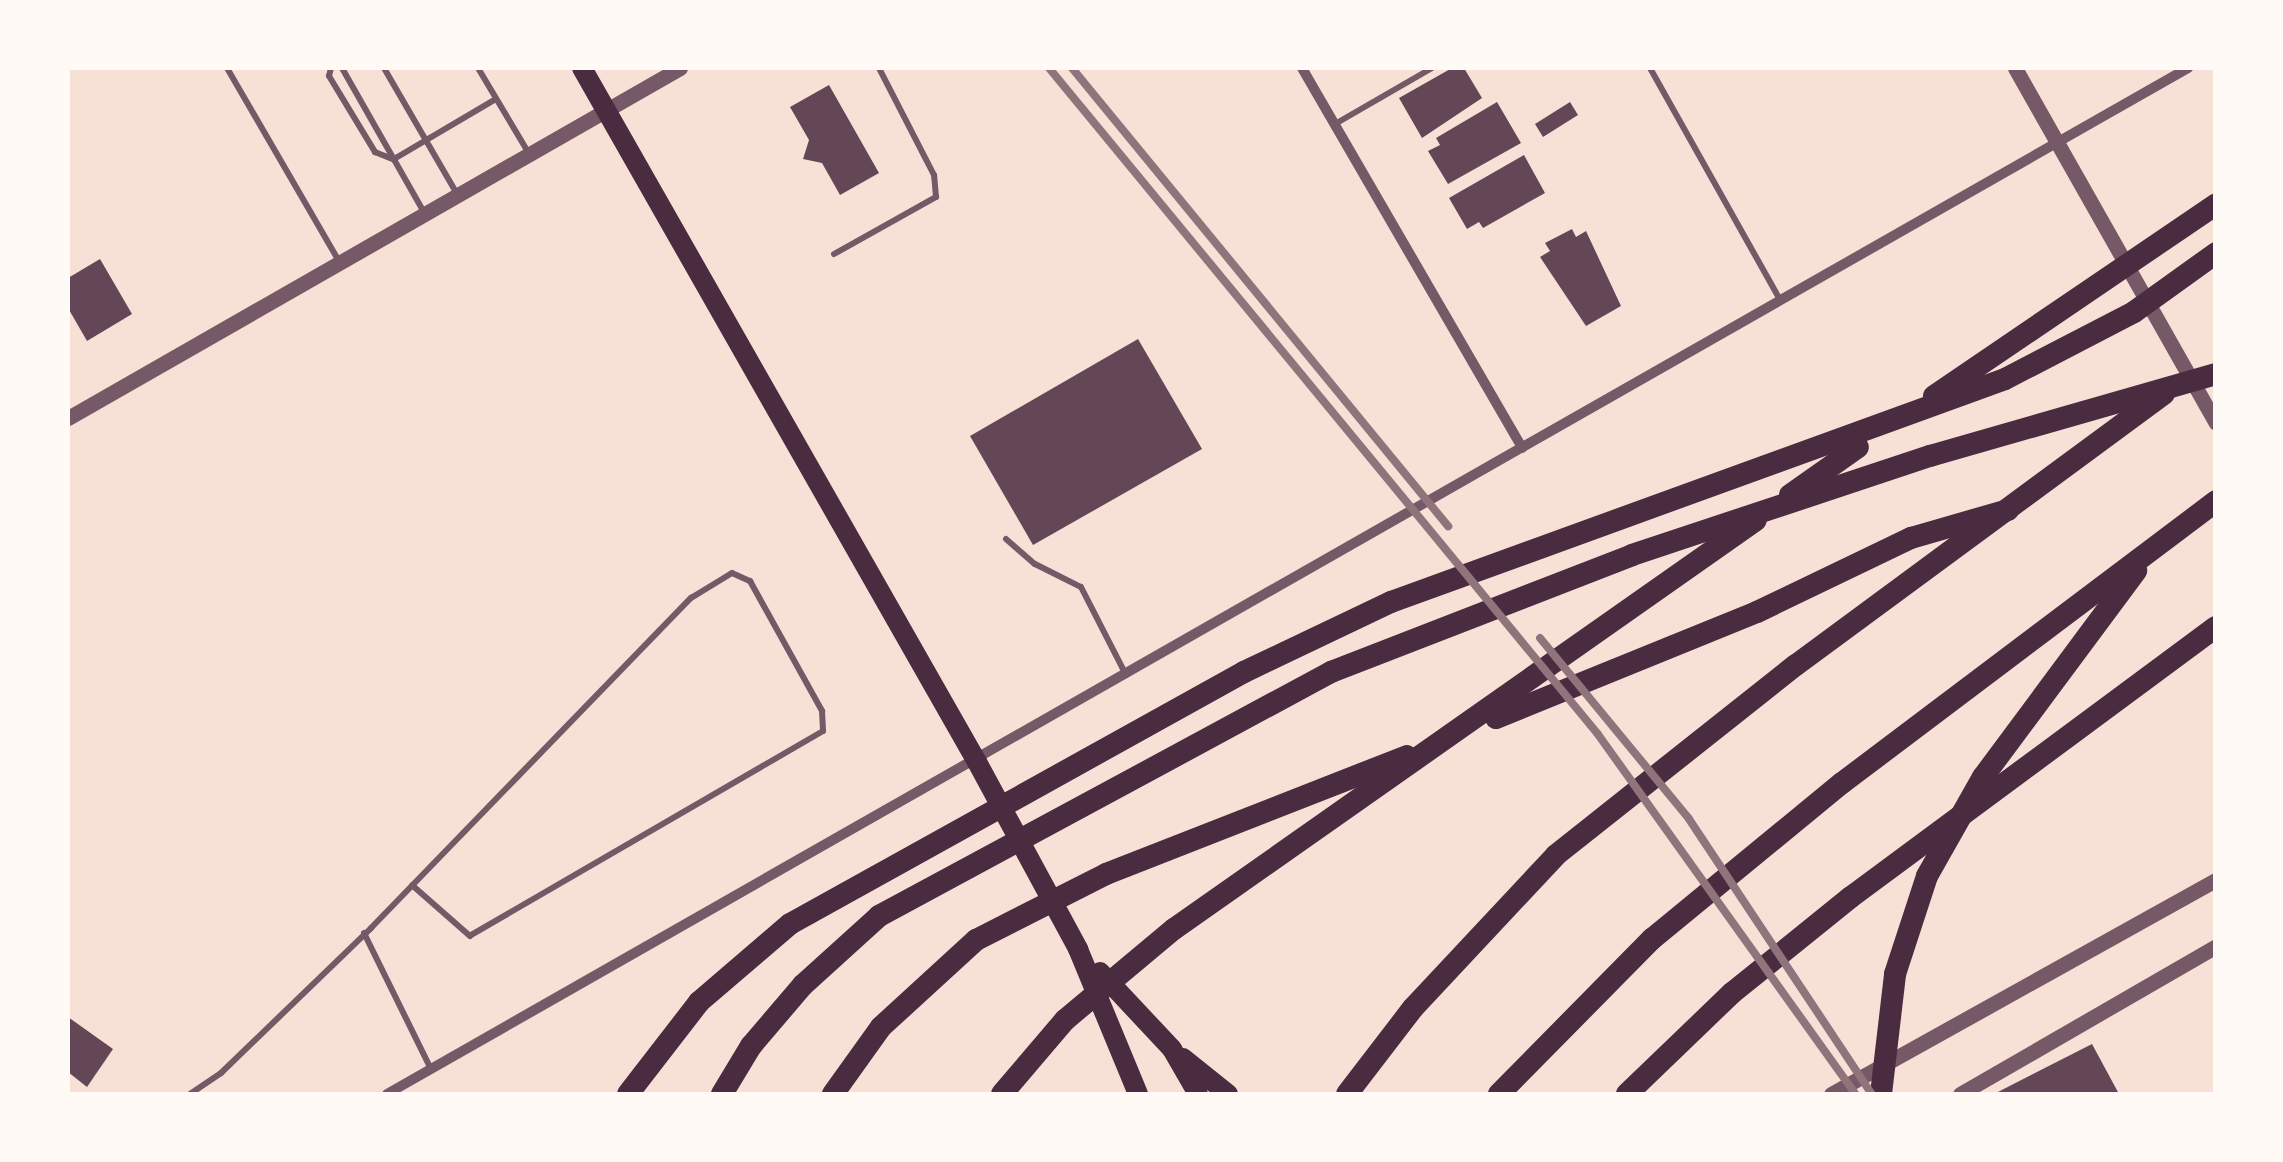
<!DOCTYPE html>
<html>
<head>
<meta charset="utf-8">
<style>
	body { margin:0 }
	#map { position:relative; width:2283px; height:1162px; overflow:hidden; background:#f7e1d7; font-family:"Archivo Narrow",sans-serif }
	div>[style] { position:absolute }
	.building>* { inset:0; background:#644757 }
	.service>* { height:6px; margin:-3px; padding:0 3px; transform-origin:3px; border-radius:3px; background:#755966 }
	.minor>* { height:10px; margin:-5px; padding:0 5px; transform-origin:5px; border-radius:5px; background:#755966 }
	.tertiary>* { height:15px; margin:-7.5px; padding:0 7.5px; transform-origin:7.5px; border-radius:7.5px; background:#755966 }
	.primary>* { height:20px; margin:-10px; padding:0 10px; transform-origin:10px; border-radius:10px; background:#4a2c40 }
	.motorway>* { height:22px; margin:-11px; padding:0 11px; transform-origin:11px; border-radius:11px; background:#4a2c40 }
	.rail>* { height:8px; margin:-4px; padding:0 4px; transform-origin:4px; border-radius:4px; background:#8f747c }
	span { translate:-50% -50%; white-space:nowrap; text-align:center; line-height:1.15; -webkit-text-stroke:8px #fffaf5; paint-order:stroke }
	.frame { position:absolute; inset:0; border:70px solid #fffaf5; pointer-events:none }
</style>
</head>
<body>
<div id="map">
	<div class="building">
		<i style="clip-path:polygon(1452px 68px,1464px 68px,1482px 98px,1422px 138px,1399px 98px)"></i>
		<i style="clip-path:polygon(829px 85px,879px 173px,840px 195px,822px 163px,803px 159px,809px 140px,790px 107px)"></i>
		<i style="clip-path:polygon(1497px 102px,1521px 143px,1448px 184px,1428px 151px,1440px 145px,1436px 138px)"></i>
		<i style="clip-path:polygon(1570px 102px,1578px 115px,1543px 137px,1535px 124px)"></i>
		<i style="clip-path:polygon(1524px 155px,1545px 193px,1483px 228px,1479px 222px,1467px 229px,1449px 198px)"></i>
		<i style="clip-path:polygon(1572px 229px,1576px 237px,1586px 231px,1621px 306px,1586px 326px,1540px 257px,1550px 251px,1545px 243px)"></i>
		<i style="clip-path:polygon(100px 259px,132px 314px,87px 341px,68px 308px,68px 278px)"></i>
		<i style="clip-path:polygon(1138px 339px,1202px 449px,1033px 545px,970px 436px)"></i>
		<i style="clip-path:polygon(68px 1017px,113px 1049px,87px 1087px,68px 1072px)"></i>
		<i style="clip-path:polygon(2092px 1044px,2119px 1094px,1994px 1094px)"></i>
	</div>
	<div class="service">
		<i style="left:227px;top:68px;width:223px;rotate:59.9deg"></i>
		<i style="left:331px;top:68px;width:8px;rotate:104deg"></i>
		<i style="left:329px;top:76px;width:89px;rotate:58.8deg"></i>
		<i style="left:375px;top:152px;width:18px;rotate:22deg"></i>
		<i style="left:342px;top:68px;width:168px;rotate:60.4deg"></i>
		<i style="left:384px;top:68px;width:146px;rotate:59.9deg"></i>
		<i style="left:478px;top:68px;width:98px;rotate:59.2deg"></i>
		<i style="left:1650px;top:68px;width:266px;rotate:60.7deg"></i>
		<i style="left:1335px;top:124px;width:112px;rotate:-30deg"></i>
		<i style="left:394px;top:159px;width:118px;rotate:-30.5deg"></i>
		<i style="left:834px;top:254px;width:117px;rotate:-29.2deg"></i>
		<i style="left:936px;top:197px;width:22px;rotate:-95deg"></i>
		<i style="left:934px;top:175px;width:120px;rotate:-117.2deg"></i>
		<i style="left:1006px;top:539px;width:38px;rotate:41deg"></i>
		<i style="left:1035px;top:564px;width:51px;rotate:26.6deg"></i>
		<i style="left:1081px;top:587px;width:99px;rotate:62.9deg"></i>
		<i style="left:364px;top:933px;width:152px;rotate:63.8deg"></i>
		<i style="left:190px;top:1094px;width:37px;rotate:-34deg"></i>
		<i style="left:221px;top:1073px;width:209px;rotate:-44deg"></i>
		<i style="left:371px;top:928px;width:460px;rotate:-45.9deg"></i>
		<i style="left:691px;top:598px;width:48px;rotate:-31.4deg"></i>
		<i style="left:732px;top:573px;width:20px;rotate:24deg"></i>
		<i style="left:750px;top:581px;width:149px;rotate:61deg"></i>
		<i style="left:822px;top:711px;width:20px;rotate:87deg"></i>
		<i style="left:823px;top:731px;width:408px;rotate:149.9deg"></i>
		<i style="left:470px;top:936px;width:77px;rotate:-138.7deg"></i>
	</div>
	<div class="minor">
		<i style="left:1302px;top:68px;width:439px;rotate:59.9deg"></i>
		<i style="left:387px;top:1094px;width:2073px;rotate:-29.67deg"></i>
	</div>
	<div class="tertiary">
		<i style="left:2015px;top:68px;width:408px;rotate:60.5deg"></i>
		<i style="left:68px;top:418px;width:705px;rotate:-29.77deg"></i>
		<i style="left:1831px;top:1094px;width:440px;rotate:-29.1deg"></i>
		<i style="left:1960px;top:1094px;width:296px;rotate:-30deg"></i>
	</div>
	<div class="primary">
		<i style="left:582px;top:68px;width:799px;rotate:60.35deg"></i>
		<i style="left:977px;top:762px;width:213px;rotate:61.6deg"></i>
		<i style="left:1078px;top:949px;width:157px;rotate:67.5deg"></i>
		<i style="left:1100px;top:972px;width:105px;rotate:46.9deg"></i>
		<i style="left:1172px;top:1049px;width:52px;rotate:60deg"></i>
		<i style="left:1183px;top:1058px;width:58px;rotate:38.7deg"></i>
	</div>
	<div class="motorway">
		<i style="left:1934px;top:396px;width:341px;rotate:-34.2deg"></i>
		<i style="left:1790px;top:495px;width:83px;rotate:-35.2deg"></i>
		<i style="left:1496px;top:718px;width:282px;rotate:-22.1deg"></i>
		<i style="left:1757px;top:612px;width:171px;rotate:-25.7deg"></i>
		<i style="left:1911px;top:538px;width:101px;rotate:-16.1deg"></i>
		<i style="left:628px;top:1094px;width:116px;rotate:-52.3deg"></i>
		<i style="left:699px;top:1002px;width:120px;rotate:-40.6deg"></i>
		<i style="left:790px;top:924px;width:519px;rotate:-29.03deg"></i>
		<i style="left:1244px;top:672px;width:163px;rotate:-25.5deg"></i>
		<i style="left:1391px;top:602px;width:653px;rotate:-19.96deg"></i>
		<i style="left:2005px;top:379px;width:145px;rotate:-27.4deg"></i>
		<i style="left:2134px;top:312px;width:101px;rotate:-35.7deg"></i>
		<i style="left:722px;top:1094px;width:56px;rotate:-58.9deg"></i>
		<i style="left:751px;top:1046px;width:80px;rotate:-49.6deg"></i>
		<i style="left:803px;top:985px;width:103px;rotate:-42.2deg"></i>
		<i style="left:879px;top:916px;width:514px;rotate:-28.36deg"></i>
		<i style="left:1331px;top:672px;width:323px;rotate:-21.2deg"></i>
		<i style="left:1632px;top:555px;width:314px;rotate:-18.4deg"></i>
		<i style="left:1930px;top:456px;width:298px;rotate:-16deg"></i>
		<i style="left:833px;top:1094px;width:82px;rotate:-54.4deg"></i>
		<i style="left:881px;top:1027px;width:129px;rotate:-42.5deg"></i>
		<i style="left:976px;top:940px;width:146px;rotate:-26.9deg"></i>
		<i style="left:1106px;top:874px;width:323px;rotate:-21.4deg"></i>
		<i style="left:1002px;top:1094px;width:97px;rotate:-49.6deg"></i>
		<i style="left:1065px;top:1020px;width:142px;rotate:-39.9deg"></i>
		<i style="left:1174px;top:929px;width:711px;rotate:-35.1deg"></i>
		<i style="left:1347px;top:1094px;width:108px;rotate:-52.5deg"></i>
		<i style="left:1413px;top:1008px;width:209px;rotate:-46.9deg"></i>
		<i style="left:1556px;top:855px;width:306px;rotate:-38.4deg"></i>
		<i style="left:1796px;top:665px;width:457px;rotate:-36.4deg"></i>
		<i style="left:1499px;top:1094px;width:218px;rotate:-45.4deg"></i>
		<i style="left:1652px;top:939px;width:246px;rotate:-39.4deg"></i>
		<i style="left:1842px;top:783px;width:468px;rotate:-37deg"></i>
		<i style="left:1627px;top:1094px;width:146px;rotate:-43.9deg"></i>
		<i style="left:1732px;top:993px;width:153px;rotate:-38.9deg"></i>
		<i style="left:1851px;top:897px;width:454px;rotate:-36.5deg"></i>
		<i style="left:1881px;top:1094px;width:121px;rotate:-83.3deg"></i>
		<i style="left:1895px;top:974px;width:103px;rotate:-71.9deg"></i>
		<i style="left:1927px;top:876px;width:114px;rotate:-60.5deg"></i>
		<i style="left:1983px;top:777px;width:257px;rotate:-53.4deg"></i>
	</div>
	<div class="rail">
		<i style="left:1049px;top:68px;width:862px;rotate:50.51deg"></i>
		<i style="left:1597px;top:733px;width:444px;rotate:54.4deg"></i>
		<i style="left:1072px;top:68px;width:593px;rotate:50.62deg"></i>
		<i style="left:1540px;top:638px;width:234px;rotate:50.5deg"></i>
		<i style="left:1689px;top:819px;width:330px;rotate:56.4deg"></i>
	</div>
	<div class="frame"></div>
</div>
</body>
</html>
